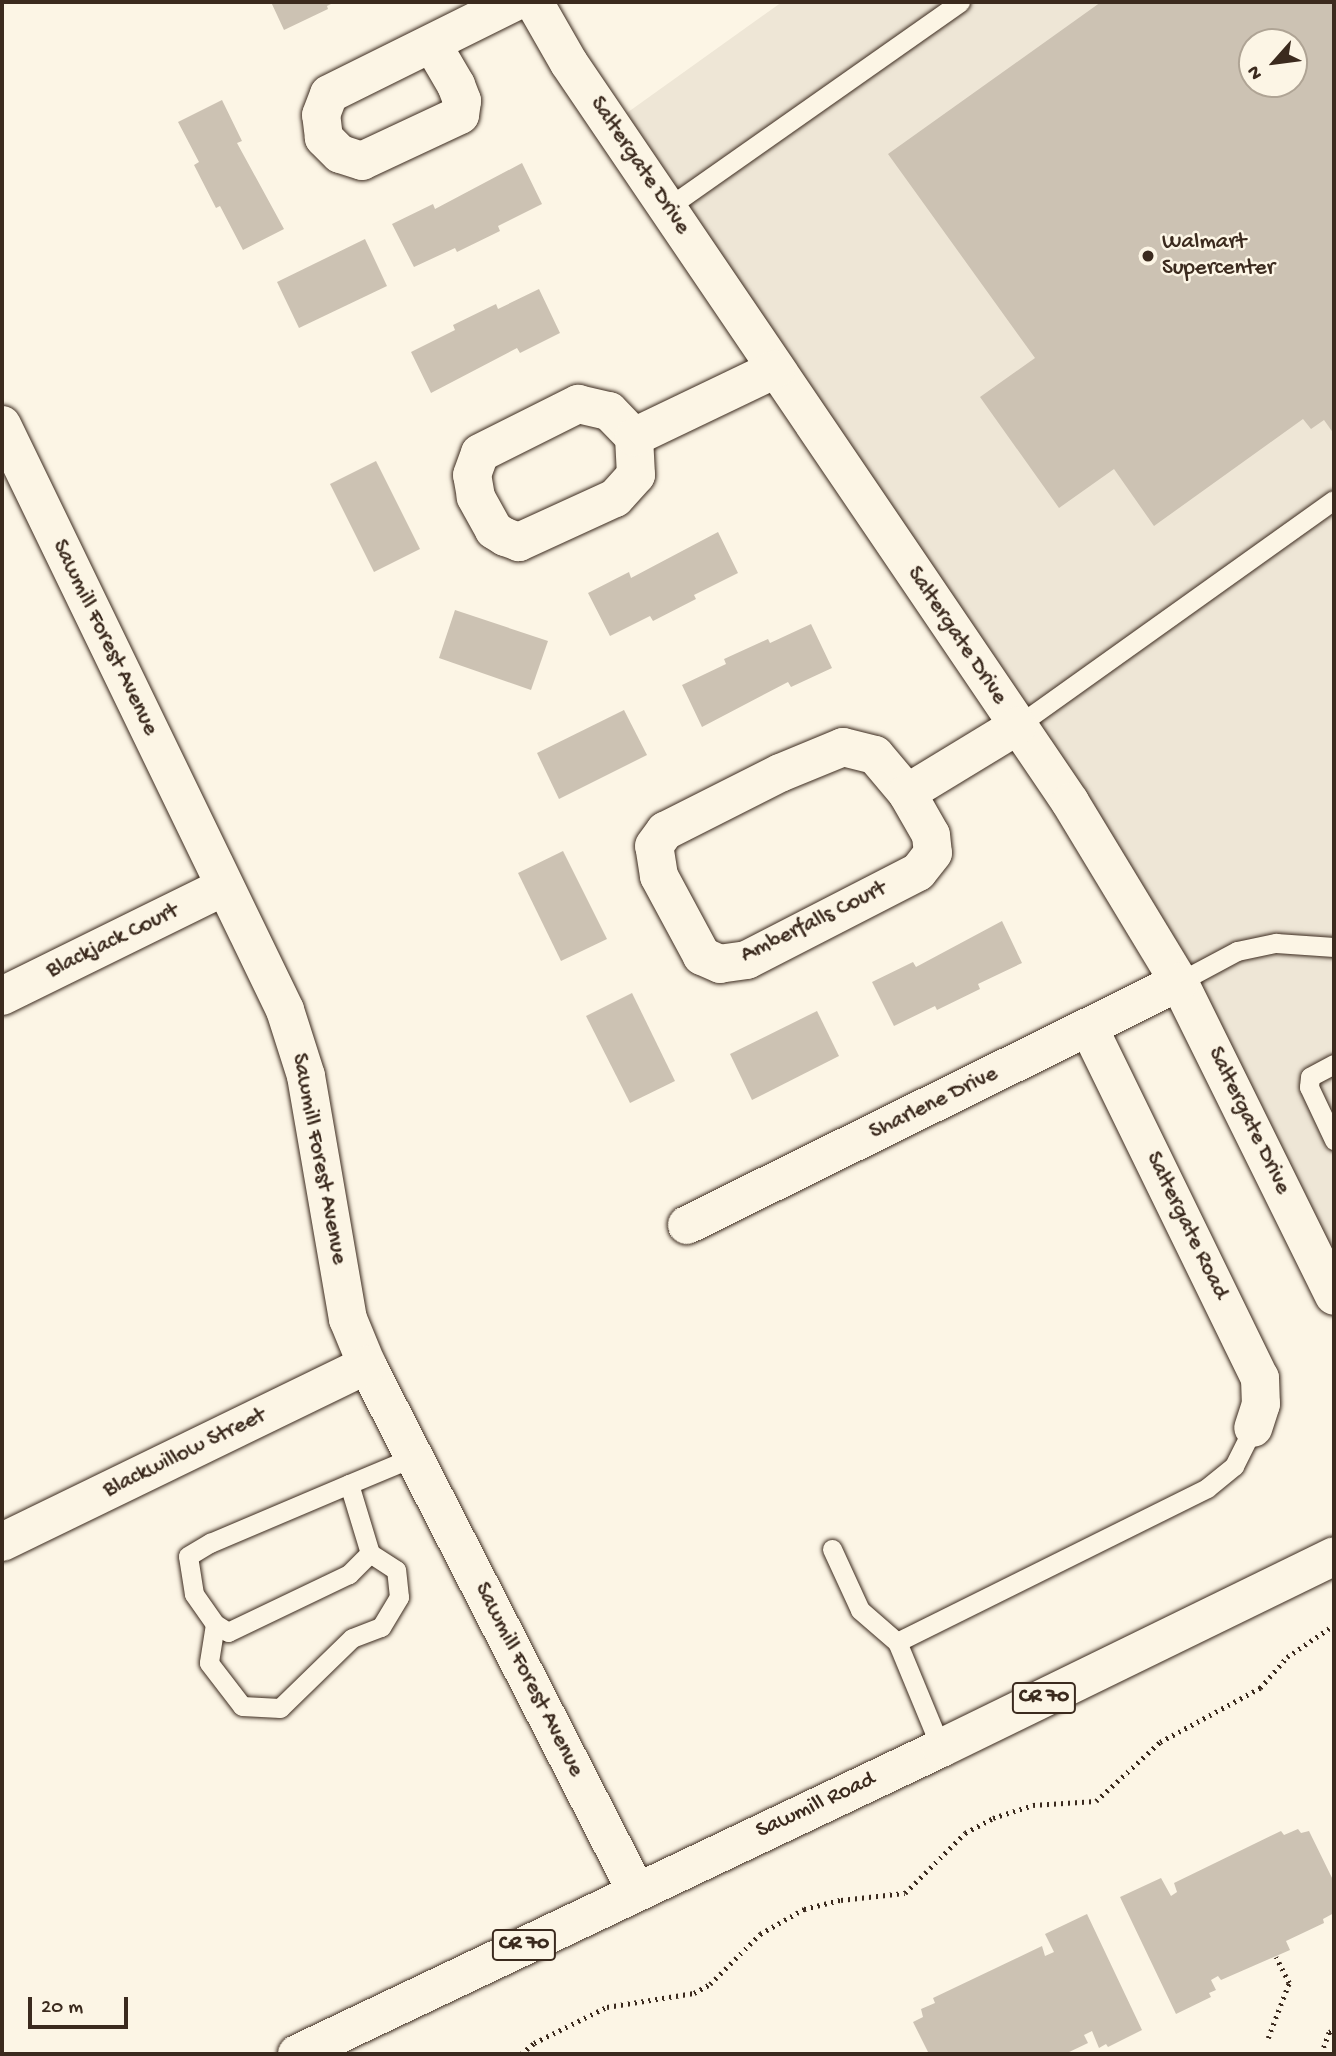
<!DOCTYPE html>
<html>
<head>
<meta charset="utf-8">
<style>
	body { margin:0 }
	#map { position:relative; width:1336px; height:2056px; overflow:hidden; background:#fcf5e5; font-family:"Gochi Hand",sans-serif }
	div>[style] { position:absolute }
	.built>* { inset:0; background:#eee6d6 }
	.building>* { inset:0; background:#ccc2b3 }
	.path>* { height:4.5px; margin-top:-2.25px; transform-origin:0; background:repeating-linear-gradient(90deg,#3b2a1e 0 2px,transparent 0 7px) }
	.roads { filter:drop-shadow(0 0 2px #3b2a1e) drop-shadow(0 0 2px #3b2a1e) }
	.lane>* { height:19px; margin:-9.5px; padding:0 9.5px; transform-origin:9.5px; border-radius:9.5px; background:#fcf5e5 }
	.street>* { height:38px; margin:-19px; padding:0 19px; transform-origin:19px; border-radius:19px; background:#fcf5e5 }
	.primary>* { height:38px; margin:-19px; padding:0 19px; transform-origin:19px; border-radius:19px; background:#fcf5e5 }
	.dots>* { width:19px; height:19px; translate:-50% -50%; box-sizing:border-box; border:4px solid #fcf5e5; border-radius:50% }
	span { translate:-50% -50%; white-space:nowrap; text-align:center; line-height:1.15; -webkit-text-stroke:5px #fcf5e5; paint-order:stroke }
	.shield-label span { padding:2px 5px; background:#fcf5e5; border:2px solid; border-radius:5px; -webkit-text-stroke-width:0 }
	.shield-label { font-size:21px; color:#3b2a1e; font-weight:700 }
	.street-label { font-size:23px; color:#3b2a1e }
	.poi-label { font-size:23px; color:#3b2a1e }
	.left { translate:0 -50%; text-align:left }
	.frame { position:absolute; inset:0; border:4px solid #3b2a1e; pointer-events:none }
	.north { position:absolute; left:1238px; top:28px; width:70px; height:70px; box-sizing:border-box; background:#fcf5e5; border:2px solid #afa495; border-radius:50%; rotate:242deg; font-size:19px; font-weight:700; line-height:28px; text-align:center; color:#3b2a1e }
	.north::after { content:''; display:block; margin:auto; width:24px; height:32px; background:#3b2a1e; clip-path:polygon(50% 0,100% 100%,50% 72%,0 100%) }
	.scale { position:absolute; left:28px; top:1997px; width:100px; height:32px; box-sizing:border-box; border:4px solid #3b2a1e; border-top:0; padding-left:9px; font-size:21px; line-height:24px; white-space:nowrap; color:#3b2a1e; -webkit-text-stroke:5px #fcf5e5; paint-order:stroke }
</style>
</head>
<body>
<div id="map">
	<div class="built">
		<i style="clip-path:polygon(evenodd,782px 2px,1334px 2px,1334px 1296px,1180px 982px,610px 125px,782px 2px,1252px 42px,1294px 42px,1294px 84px,1252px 84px,1252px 42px)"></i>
	</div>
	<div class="building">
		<i style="clip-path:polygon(271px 2px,335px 2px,327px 6px,328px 9px,284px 30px)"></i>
		<i style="clip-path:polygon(evenodd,1101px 2px,1334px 2px,1334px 434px,1324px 420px,1311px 429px,1303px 419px,1154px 526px,1114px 469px,1059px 508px,980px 397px,1035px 358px,888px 154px,1101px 2px,1252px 42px,1294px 42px,1294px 84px,1252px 84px,1252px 42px)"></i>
		<i style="clip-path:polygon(222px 100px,242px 141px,237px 143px,284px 229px,243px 250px,220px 206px,216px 208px,194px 165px,199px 162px,178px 122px)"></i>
		<i style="clip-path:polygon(522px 163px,542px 204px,498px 226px,500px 231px,457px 252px,455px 248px,414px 267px,392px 224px,433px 204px,435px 209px)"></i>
		<i style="clip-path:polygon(365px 239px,387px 286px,299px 328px,277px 282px)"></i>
		<i style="clip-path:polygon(539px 289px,560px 333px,520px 353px,517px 348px,431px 393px,411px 352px,455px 330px,453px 325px,496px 304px,498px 309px)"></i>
		<i style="clip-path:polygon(376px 461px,420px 549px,374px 572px,330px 484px)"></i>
		<i style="clip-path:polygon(718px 532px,738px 573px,694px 595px,696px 599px,653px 621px,650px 616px,610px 636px,588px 593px,629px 572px,631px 578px)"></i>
		<i style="clip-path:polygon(455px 610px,548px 641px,531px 690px,439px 658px)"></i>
		<i style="clip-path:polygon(811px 624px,832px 668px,791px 687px,788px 682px,702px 727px,682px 685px,726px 664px,724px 659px,768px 639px,770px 643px)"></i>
		<i style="clip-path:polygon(624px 710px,647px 755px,559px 799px,537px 753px)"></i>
		<i style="clip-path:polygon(563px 851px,607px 939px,561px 961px,518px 873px)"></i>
		<i style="clip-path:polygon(1002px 921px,1022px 963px,978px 984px,980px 989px,937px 1010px,935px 1006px,894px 1026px,872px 982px,913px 962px,916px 967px)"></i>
		<i style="clip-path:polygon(632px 993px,675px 1081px,630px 1103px,586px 1016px)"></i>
		<i style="clip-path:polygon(817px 1011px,839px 1056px,752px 1100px,730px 1054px)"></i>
		<i style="clip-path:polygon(1298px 1829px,1301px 1833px,1309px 1831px,1334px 1882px,1334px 1913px,1323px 1919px,1324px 1923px,1286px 1941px,1290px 1950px,1221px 1980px,1218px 1976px,1211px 1980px,1216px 1990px,1209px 1993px,1211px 1997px,1176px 2014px,1120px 1897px,1161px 1878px,1171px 1896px,1177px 1892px,1174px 1883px,1281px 1831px,1284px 1835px)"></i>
		<i style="clip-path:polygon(1087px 1914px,1142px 2030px,1108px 2047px,1106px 2044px,1099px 2048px,1092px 2031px,1084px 2035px,1088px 2043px,1065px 2054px,929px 2054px,913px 2022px,923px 2017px,921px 2009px,935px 2003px,933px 1998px,1042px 1946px,1045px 1956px,1054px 1952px,1045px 1934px)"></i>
	</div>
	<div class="path">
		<i style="left:1268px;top:2038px;width:59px;rotate:-69.1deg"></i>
		<i style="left:1289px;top:1983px;width:29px;rotate:-117deg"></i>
		<i style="left:521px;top:2054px;width:17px;rotate:-40deg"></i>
		<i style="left:534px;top:2043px;width:81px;rotate:-26.3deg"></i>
		<i style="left:607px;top:2007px;width:88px;rotate:-9.1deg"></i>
		<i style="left:694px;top:1993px;width:18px;rotate:-29deg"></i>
		<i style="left:710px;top:1984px;width:71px;rotate:-45deg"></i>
		<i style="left:760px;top:1934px;width:51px;rotate:-29.6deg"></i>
		<i style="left:804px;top:1909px;width:38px;rotate:-14deg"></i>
		<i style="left:841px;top:1900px;width:64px;rotate:-6.2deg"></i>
		<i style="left:905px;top:1893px;width:85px;rotate:-45deg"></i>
		<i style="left:965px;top:1833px;width:32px;rotate:-28deg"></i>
		<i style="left:993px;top:1818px;width:42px;rotate:-18deg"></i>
		<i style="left:1033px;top:1805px;width:63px;rotate:-3.6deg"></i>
		<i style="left:1096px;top:1801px;width:87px;rotate:-42.7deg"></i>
		<i style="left:1160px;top:1742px;width:114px;rotate:-28.4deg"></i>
		<i style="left:1260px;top:1688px;width:41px;rotate:-48.9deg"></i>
		<i style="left:1287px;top:1657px;width:57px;rotate:-34.2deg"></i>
		<i style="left:1321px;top:2054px;width:23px;rotate:-70deg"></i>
		<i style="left:1329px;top:2032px;width:5px;rotate:-22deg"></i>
	</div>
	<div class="roads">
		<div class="lane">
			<i style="left:667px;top:208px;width:358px;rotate:-35.1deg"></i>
			<i style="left:1017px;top:726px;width:389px;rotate:-35.5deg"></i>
			<i style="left:1179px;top:982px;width:66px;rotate:-28.1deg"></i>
			<i style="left:1237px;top:951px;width:40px;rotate:-12deg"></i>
			<i style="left:1276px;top:943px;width:58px;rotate:3.9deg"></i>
			<i style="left:1334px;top:1064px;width:27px;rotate:152deg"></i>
			<i style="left:1310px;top:1077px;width:10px;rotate:96deg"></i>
			<i style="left:1309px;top:1087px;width:59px;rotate:64.7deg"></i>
			<i style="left:349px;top:1484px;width:72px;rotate:73.1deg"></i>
			<i style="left:370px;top:1553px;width:30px;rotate:135deg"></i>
			<i style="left:349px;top:1574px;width:134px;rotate:154.4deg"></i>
			<i style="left:228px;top:1632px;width:15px;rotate:-148deg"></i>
			<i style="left:215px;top:1624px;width:37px;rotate:-125deg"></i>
			<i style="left:194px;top:1594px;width:38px;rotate:-99deg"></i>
			<i style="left:188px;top:1556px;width:26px;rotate:-31deg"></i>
			<i style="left:210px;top:1543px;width:151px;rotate:-23deg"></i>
			<i style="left:349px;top:1484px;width:70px;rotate:-22.6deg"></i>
			<i style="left:832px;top:1549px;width:67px;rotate:65.3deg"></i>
			<i style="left:860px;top:1610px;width:49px;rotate:40.9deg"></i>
			<i style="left:215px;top:1624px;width:39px;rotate:99deg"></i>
			<i style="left:209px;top:1663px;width:54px;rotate:52.5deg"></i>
			<i style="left:242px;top:1706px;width:38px;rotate:3deg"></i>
			<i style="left:280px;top:1708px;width:100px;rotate:-44.2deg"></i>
			<i style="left:352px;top:1638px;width:31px;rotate:-21deg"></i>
			<i style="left:381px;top:1627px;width:35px;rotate:-59deg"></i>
			<i style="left:399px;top:1597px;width:27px;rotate:-96deg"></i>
			<i style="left:396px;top:1570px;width:31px;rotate:-147deg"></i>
			<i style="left:941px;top:1748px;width:115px;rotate:-112.5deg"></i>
			<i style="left:897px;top:1642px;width:346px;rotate:-26.4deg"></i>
			<i style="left:1207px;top:1488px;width:35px;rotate:-39deg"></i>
			<i style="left:1234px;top:1466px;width:42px;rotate:-63.4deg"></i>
		</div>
		<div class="street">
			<i style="left:534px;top:2px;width:70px;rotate:60.2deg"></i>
			<i style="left:569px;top:63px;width:893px;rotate:55.86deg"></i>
			<i style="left:1070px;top:802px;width:210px;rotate:58.8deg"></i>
			<i style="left:1179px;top:982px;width:350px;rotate:63.7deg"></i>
			<i style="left:432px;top:44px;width:48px;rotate:59.7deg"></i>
			<i style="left:456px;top:85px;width:17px;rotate:69deg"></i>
			<i style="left:462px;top:101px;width:14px;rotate:98deg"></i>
			<i style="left:460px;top:115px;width:108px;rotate:154.9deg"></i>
			<i style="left:362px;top:161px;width:23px;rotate:-162deg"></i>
			<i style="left:340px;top:154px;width:23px;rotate:-135deg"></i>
			<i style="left:324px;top:138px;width:23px;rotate:-97deg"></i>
			<i style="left:321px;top:115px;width:22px;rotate:-69deg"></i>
			<i style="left:329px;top:94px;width:207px;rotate:-26.4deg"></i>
			<i style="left:578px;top:404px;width:32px;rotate:13deg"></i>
			<i style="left:609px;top:411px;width:36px;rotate:46deg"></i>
			<i style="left:634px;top:437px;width:38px;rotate:87deg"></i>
			<i style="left:636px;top:475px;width:31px;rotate:132deg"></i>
			<i style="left:615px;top:498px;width:106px;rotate:155.4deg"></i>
			<i style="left:519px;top:542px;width:15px;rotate:-160deg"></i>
			<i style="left:505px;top:537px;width:13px;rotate:-148deg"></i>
			<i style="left:494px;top:530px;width:38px;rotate:-119deg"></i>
			<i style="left:476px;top:497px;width:22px;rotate:-100deg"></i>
			<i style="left:472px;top:475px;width:23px;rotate:-70deg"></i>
			<i style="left:480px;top:453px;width:110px;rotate:-26.6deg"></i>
			<i style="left:2px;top:425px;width:650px;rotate:64.18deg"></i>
			<i style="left:285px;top:1010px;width:69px;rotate:72.3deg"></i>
			<i style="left:306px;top:1076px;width:247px;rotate:80.2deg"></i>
			<i style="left:348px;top:1319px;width:50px;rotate:67.6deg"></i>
			<i style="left:367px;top:1365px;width:591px;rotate:62.91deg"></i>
			<i style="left:634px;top:437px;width:157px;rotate:-25.6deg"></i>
			<i style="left:843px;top:747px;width:33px;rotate:14deg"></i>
			<i style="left:875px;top:755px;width:50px;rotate:49.9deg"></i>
			<i style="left:907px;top:793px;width:48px;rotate:60.3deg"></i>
			<i style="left:931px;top:835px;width:18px;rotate:84deg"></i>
			<i style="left:933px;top:853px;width:24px;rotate:128deg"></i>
			<i style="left:918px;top:872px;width:192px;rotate:152.8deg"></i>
			<i style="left:747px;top:960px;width:27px;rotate:172deg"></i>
			<i style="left:720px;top:964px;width:20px;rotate:-156deg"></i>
			<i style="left:702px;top:956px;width:91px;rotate:-118.3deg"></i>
			<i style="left:659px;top:876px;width:30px;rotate:-99deg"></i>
			<i style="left:654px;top:846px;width:19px;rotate:-54deg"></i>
			<i style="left:665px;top:831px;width:129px;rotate:-26.8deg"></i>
			<i style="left:780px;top:773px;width:68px;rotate:-22.4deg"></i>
			<i style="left:907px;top:793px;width:129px;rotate:-31.3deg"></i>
			<i style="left:2px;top:996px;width:247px;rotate:-26.2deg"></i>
			<i style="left:1089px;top:1028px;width:390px;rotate:64deg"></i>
			<i style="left:1260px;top:1378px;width:26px;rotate:88deg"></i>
			<i style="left:1261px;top:1404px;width:25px;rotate:108deg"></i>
			<i style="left:687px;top:1225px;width:549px;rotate:-26.28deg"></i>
			<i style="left:2px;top:1542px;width:406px;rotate:-25.9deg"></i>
		</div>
		<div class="primary">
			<i style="left:297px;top:2054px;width:713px;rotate:-25.41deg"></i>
			<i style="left:941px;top:1748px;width:437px;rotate:-26deg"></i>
		</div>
	</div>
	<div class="dots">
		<i style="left:1148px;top:256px;background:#3b2a1e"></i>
	</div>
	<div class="shield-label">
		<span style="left:1044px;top:1698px">CR 70</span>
		<span style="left:524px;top:1945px">CR 70</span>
	</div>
	<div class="street-label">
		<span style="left:639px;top:166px;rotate:56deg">Saltergate Drive</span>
		<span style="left:956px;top:636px;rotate:56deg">Saltergate Drive</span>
		<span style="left:104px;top:638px;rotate:64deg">Sawmill Forest Avenue</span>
		<span style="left:814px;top:923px;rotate:-26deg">Amberfalls Court</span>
		<span style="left:113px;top:942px;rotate:-26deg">Blackjack Court</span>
		<span style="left:934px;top:1104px;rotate:-26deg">Sharlene Drive</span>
		<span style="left:1248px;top:1121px;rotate:64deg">Saltergate Drive</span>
		<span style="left:318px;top:1159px;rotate:79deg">Sawmill Forest Avenue</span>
		<span style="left:1186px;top:1226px;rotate:64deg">Saltergate Road</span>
		<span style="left:185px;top:1454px;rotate:-26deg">Blackwillow Street</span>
		<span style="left:528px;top:1680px;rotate:63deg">Sawmill Forest Avenue</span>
		<span style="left:816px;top:1806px;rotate:-25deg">Sawmill Road</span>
	</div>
	<div class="poi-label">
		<span class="left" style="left:1162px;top:256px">Walmart<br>Supercenter</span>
	</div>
	<div class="frame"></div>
	<div class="north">N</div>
	<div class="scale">20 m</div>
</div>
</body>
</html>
